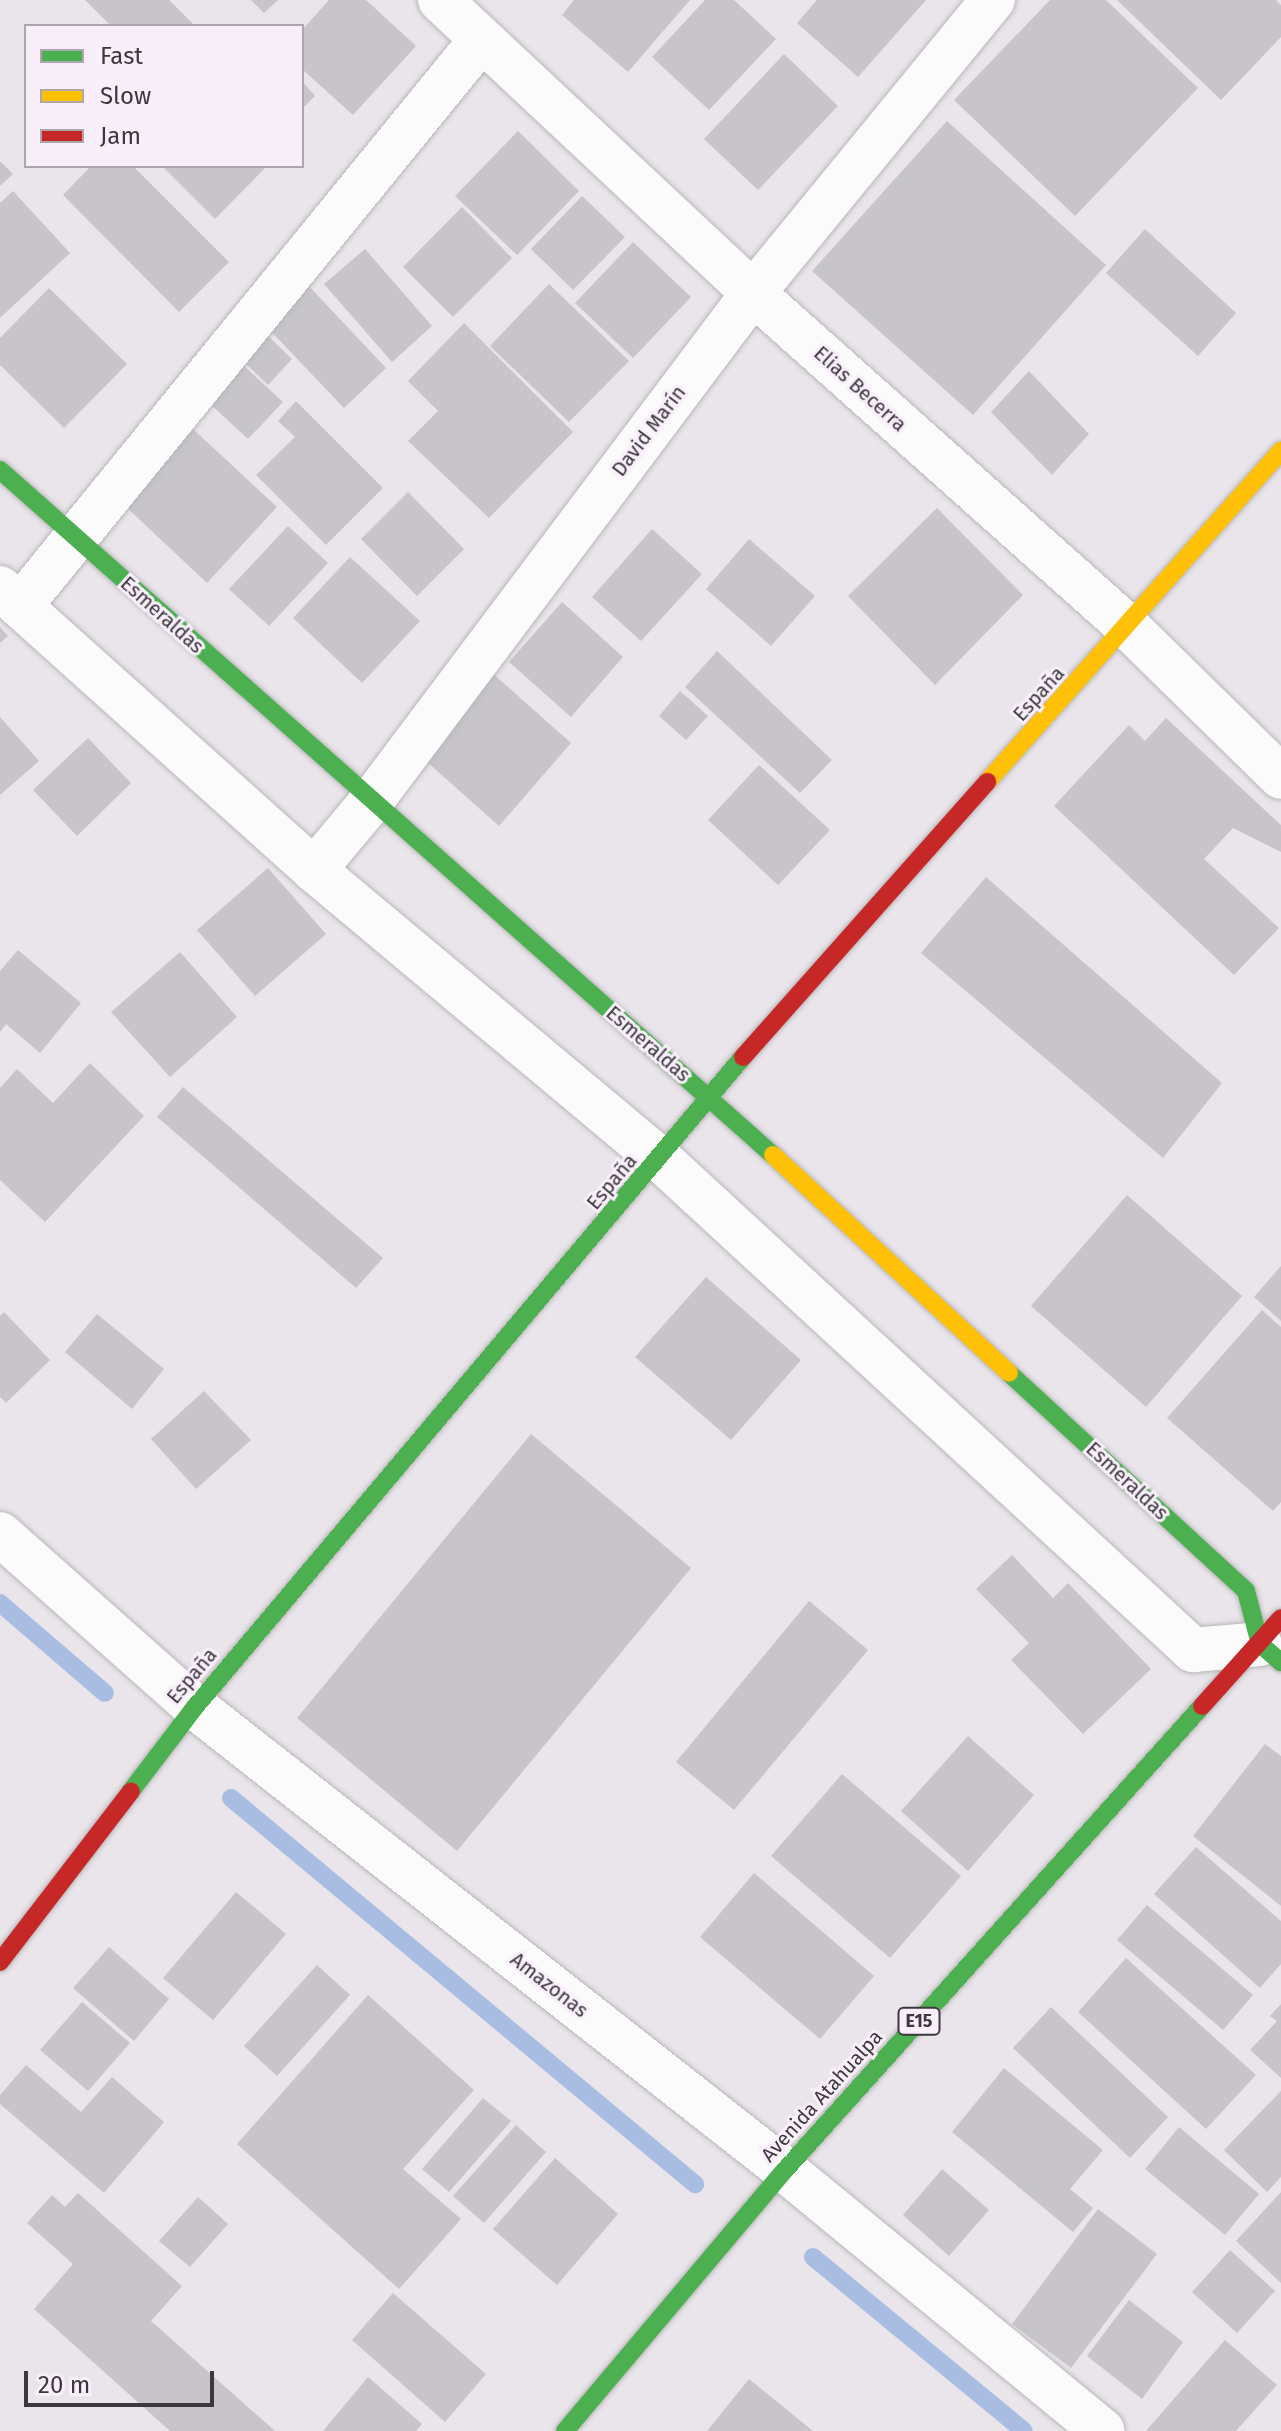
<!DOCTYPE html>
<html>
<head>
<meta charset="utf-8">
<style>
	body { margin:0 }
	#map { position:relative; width:1281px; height:2431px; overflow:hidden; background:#e9e5ea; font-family:"Fira Sans",sans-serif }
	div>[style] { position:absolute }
	.stream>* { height:18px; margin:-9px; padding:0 9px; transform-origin:9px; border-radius:9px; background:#a9bce2 }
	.building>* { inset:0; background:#c7c5ca }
	.roads { filter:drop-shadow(0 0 2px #b9b6ba) drop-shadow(0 0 2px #b9b6ba) }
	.street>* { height:44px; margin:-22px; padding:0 22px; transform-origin:22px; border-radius:22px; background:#fcfbfc }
	.fast>* { height:18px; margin:-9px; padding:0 9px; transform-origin:9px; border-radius:9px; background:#4caf50 }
	.slow>* { height:18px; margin:-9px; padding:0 9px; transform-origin:9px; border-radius:9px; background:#ffc107 }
	.jam>* { height:18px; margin:-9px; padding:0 9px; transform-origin:9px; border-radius:9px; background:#c62828 }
	span { translate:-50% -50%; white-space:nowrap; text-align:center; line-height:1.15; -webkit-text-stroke:6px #f8effa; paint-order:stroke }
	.shield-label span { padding:2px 6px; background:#f8effa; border:2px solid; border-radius:6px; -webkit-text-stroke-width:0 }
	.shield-label { font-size:18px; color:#3c383d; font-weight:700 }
	.street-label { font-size:20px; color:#3c383d }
	.legend { position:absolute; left:24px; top:24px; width:280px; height:144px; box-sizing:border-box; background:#f8effa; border:2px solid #ada6ae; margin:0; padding:10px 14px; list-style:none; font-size:24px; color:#3c383d }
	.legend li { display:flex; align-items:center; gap:16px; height:40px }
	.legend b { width:40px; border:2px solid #ada6ae }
	.scale { position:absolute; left:24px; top:2371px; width:190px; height:36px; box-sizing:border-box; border:4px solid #3c383d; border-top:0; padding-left:10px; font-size:24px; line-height:28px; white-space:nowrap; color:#3c383d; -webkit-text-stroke:6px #f8effa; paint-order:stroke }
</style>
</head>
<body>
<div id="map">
	<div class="stream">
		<i style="left:0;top:1603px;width:138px;rotate:40.6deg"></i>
		<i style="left:231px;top:1798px;width:604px;rotate:39.76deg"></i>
		<i style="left:813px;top:2257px;width:273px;rotate:39.5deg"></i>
	</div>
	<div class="building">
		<i style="clip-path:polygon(85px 0,169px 0,195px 26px,111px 26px)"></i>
		<i style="clip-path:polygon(251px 0,278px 0,264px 13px)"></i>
		<i style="clip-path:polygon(329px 0,366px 0,416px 46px,353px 115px,302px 69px,302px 30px)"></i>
		<i style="clip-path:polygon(574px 0,690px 0,628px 72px,562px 15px)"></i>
		<i style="clip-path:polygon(705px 0,734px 0,776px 39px,709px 110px,652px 57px)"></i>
		<i style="clip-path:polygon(817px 0,926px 0,858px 77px,797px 23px)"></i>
		<i style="clip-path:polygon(1050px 0,1106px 0,1198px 88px,1075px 216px,954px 100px)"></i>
		<i style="clip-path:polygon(1117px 0,1276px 0,1281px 5px,1281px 37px,1221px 100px)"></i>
		<i style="clip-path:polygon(784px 54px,838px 106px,758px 190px,704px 139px)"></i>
		<i style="clip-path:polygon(302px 81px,315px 96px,302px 109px)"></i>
		<i style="clip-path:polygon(947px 121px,1106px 265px,973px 415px,812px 271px)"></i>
		<i style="clip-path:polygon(518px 131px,579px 191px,517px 255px,455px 196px)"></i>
		<i style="clip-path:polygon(0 161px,13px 174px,0 186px)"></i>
		<i style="clip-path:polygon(91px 166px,133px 166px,229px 262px,179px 312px,63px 195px)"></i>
		<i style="clip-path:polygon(162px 166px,267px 166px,215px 219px)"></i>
		<i style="clip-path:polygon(13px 191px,70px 253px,0 318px,0 203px)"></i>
		<i style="clip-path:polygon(582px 196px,625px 237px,573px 290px,531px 249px)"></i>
		<i style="clip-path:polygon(462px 207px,512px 258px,453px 317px,403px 267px)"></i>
		<i style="clip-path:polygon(1145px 229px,1236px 313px,1198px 356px,1106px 273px)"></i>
		<i style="clip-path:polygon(633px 242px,691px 297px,633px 358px,575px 303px)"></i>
		<i style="clip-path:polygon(365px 249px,432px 326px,392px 362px,324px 284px)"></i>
		<i style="clip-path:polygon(305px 282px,386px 368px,344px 408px,263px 323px)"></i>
		<i style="clip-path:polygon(549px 284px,629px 361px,569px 422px,490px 346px)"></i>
		<i style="clip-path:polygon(49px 288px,127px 364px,64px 428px,0 365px,0 338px)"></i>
		<i style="clip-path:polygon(464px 323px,573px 432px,489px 518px,408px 441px,438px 411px,408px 381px)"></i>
		<i style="clip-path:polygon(263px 331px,292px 359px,268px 385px,239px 357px)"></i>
		<i style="clip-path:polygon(243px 365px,283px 402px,248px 439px,208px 402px)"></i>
		<i style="clip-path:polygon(1029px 371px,1089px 434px,1052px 475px,991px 412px)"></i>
		<i style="clip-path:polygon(296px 401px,383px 488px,326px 545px,256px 475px,295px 437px,278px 421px)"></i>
		<i style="clip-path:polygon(193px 429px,277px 507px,207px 583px,123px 504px)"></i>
		<i style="clip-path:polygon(408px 492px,464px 549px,417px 596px,361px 539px)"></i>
		<i style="clip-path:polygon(937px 508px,1023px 595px,935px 685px,848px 596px)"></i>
		<i style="clip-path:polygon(288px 526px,328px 563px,269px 626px,229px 589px)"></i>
		<i style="clip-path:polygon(652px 529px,702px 574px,641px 641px,592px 597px)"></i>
		<i style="clip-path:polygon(749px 539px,815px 596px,771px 646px,706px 589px)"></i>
		<i style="clip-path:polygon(350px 557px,420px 621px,362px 683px,293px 618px)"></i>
		<i style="clip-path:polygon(562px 602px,623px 657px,571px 717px,509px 662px)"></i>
		<i style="clip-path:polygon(0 627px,8px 636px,0 643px)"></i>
		<i style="clip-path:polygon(717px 651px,832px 760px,800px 793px,685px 687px)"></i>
		<i style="clip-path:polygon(491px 672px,571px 743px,499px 826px,417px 753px)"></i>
		<i style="clip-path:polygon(680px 691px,708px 716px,686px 740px,659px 716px)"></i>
		<i style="clip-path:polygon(0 717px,39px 761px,0 795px)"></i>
		<i style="clip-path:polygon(1166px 718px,1281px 825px,1281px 852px,1233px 828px,1204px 859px,1279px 928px,1234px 975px,1054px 806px,1129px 725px,1145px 741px)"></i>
		<i style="clip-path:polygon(88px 738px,131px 783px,77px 836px,33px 790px)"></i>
		<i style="clip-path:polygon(759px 765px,830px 830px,778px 885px,708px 820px)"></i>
		<i style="clip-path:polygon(268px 868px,326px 934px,255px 996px,197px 930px)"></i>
		<i style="clip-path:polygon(986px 877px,1222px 1083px,1163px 1158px,921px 953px)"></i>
		<i style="clip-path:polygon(18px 950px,81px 1003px,40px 1053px,6px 1024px,0 1032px,0 971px)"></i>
		<i style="clip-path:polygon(180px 952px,237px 1017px,170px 1077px,111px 1012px)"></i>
		<i style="clip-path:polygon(90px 1063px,144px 1116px,45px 1222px,0 1180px,0 1088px,17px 1069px,53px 1103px)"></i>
		<i style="clip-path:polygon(183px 1087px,383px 1258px,356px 1288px,157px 1117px)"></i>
		<i style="clip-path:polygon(1127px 1195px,1242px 1296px,1146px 1407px,1031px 1306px)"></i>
		<i style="clip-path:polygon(1281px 1266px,1281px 1321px,1254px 1297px)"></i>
		<i style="clip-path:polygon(706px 1277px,801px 1360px,731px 1440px,635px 1357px)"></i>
		<i style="clip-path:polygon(1262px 1310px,1281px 1327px,1281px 1502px,1273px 1511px,1167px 1418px)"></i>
		<i style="clip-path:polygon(4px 1312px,50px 1360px,6px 1403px,0 1397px,0 1316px)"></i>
		<i style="clip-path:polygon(97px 1314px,164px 1369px,132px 1409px,65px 1352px)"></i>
		<i style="clip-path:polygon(204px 1391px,251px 1440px,196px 1489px,151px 1439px)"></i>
		<i style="clip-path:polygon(531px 1434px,691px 1568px,457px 1851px,297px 1718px)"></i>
		<i style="clip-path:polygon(1012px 1555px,1053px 1598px,1068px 1583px,1151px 1669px,1083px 1734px,1011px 1660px,1029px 1643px,976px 1589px)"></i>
		<i style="clip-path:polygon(809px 1601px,868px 1650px,734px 1810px,676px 1762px)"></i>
		<i style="clip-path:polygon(968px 1736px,1034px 1795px,968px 1871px,901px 1811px)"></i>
		<i style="clip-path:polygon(1265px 1744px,1281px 1756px,1281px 1906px,1193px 1836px)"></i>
		<i style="clip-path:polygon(842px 1774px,961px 1876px,890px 1958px,771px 1856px)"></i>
		<i style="clip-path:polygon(1196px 1847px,1281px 1921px,1281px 1964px,1260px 1988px,1154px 1894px)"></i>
		<i style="clip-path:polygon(754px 1873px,874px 1976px,820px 2039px,700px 1937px)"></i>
		<i style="clip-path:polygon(236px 1892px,286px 1934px,213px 2020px,163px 1978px)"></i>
		<i style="clip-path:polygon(1147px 1905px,1253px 1995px,1223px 2030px,1117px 1940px)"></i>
		<i style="clip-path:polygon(109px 1947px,169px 1999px,134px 2041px,73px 1988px)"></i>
		<i style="clip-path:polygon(1126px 1958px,1256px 2075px,1206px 2129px,1078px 2012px)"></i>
		<i style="clip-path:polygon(317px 1965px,350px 1995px,277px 2076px,244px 2046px)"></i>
		<i style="clip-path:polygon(368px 1995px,474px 2090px,403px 2169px,461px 2219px,399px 2289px,237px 2144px)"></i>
		<i style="clip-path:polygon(82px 2002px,130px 2043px,88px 2091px,40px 2050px)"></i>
		<i style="clip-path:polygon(1281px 2004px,1281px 2078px,1250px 2050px,1277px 2021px,1270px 2016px)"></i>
		<i style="clip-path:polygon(1051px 2007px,1168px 2117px,1130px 2158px,1013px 2048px)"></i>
		<i style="clip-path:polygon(26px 2065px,81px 2112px,112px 2077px,164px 2122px,104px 2193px,0 2104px,0 2095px)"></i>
		<i style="clip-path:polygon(1004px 2068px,1103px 2150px,1070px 2189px,1093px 2208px,1073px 2232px,952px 2132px)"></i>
		<i style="clip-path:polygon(1281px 2091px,1281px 2177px,1267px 2192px,1224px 2150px)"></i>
		<i style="clip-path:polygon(483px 2098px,511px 2121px,449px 2192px,422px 2169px)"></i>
		<i style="clip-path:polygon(516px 2125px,546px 2152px,484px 2223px,453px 2196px)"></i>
		<i style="clip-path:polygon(1179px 2127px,1259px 2194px,1225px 2235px,1145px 2169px)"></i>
		<i style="clip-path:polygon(555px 2158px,618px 2214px,557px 2285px,493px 2229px)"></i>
		<i style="clip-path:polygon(942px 2169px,989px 2210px,949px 2256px,903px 2215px)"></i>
		<i style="clip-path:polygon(1281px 2192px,1281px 2283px,1236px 2241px)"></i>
		<i style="clip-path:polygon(78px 2193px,182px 2286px,151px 2321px,275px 2431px,170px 2431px,34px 2309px,73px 2264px,27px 2223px,52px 2195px,65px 2207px)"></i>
		<i style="clip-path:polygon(198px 2197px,228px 2224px,190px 2267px,159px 2241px)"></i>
		<i style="clip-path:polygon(1098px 2209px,1157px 2254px,1071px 2368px,1012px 2324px)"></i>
		<i style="clip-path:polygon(1230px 2250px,1275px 2291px,1237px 2333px,1192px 2292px)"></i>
		<i style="clip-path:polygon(393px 2293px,486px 2374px,445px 2422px,352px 2340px)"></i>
		<i style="clip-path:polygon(1129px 2300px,1183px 2342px,1142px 2399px,1087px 2356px)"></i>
		<i style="clip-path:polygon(1225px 2340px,1277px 2385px,1236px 2431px,1146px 2431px)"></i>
		<i style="clip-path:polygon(368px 2377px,422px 2424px,416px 2431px,323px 2431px)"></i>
		<i style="clip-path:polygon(749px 2379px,813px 2431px,707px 2431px)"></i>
	</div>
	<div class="roads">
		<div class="street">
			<i style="left:440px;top:0;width:429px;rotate:43.1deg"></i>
			<i style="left:753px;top:293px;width:502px;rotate:41.69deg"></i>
			<i style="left:1128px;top:627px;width:214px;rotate:44.4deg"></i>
			<i style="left:0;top:588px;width:422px;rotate:41.9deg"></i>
			<i style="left:314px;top:870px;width:451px;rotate:39.9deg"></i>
			<i style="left:660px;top:1159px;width:725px;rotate:42.65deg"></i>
			<i style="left:1193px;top:1650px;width:67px;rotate:-5.1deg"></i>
			<i style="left:20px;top:606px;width:731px;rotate:-50.83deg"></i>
			<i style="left:314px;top:870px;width:87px;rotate:-50.1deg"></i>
			<i style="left:370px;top:803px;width:638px;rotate:-53.09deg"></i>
			<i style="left:753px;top:293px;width:379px;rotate:-50.7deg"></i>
			<i style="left:0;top:1534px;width:261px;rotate:41.6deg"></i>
			<i style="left:195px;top:1707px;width:750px;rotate:38.12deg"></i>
			<i style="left:785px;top:2170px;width:411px;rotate:39.4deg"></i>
		</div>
		<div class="fast">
			<i style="left:0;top:470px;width:1033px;rotate:41.55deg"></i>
			<i style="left:1009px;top:1373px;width:322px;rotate:42.6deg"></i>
			<i style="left:1246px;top:1591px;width:55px;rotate:75.2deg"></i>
			<i style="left:1260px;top:1644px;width:28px;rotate:41deg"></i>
			<i style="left:131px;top:1791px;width:106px;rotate:-52.7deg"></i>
			<i style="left:195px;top:1707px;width:850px;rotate:-49.87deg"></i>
			<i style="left:565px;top:2431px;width:341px;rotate:-49.9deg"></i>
			<i style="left:785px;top:2170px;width:624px;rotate:-48.05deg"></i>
		</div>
		<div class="slow">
			<i style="left:987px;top:782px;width:443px;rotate:-48.4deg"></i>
			<i style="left:773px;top:1155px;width:321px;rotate:42.7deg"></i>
		</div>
		<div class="jam">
			<i style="left:743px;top:1057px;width:368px;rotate:-48.4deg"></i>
			<i style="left:1202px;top:1706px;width:118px;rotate:-48.1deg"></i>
			<i style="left:0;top:1962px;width:215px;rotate:-52.5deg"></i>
		</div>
	</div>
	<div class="shield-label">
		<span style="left:919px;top:2021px">E15</span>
	</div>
	<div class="street-label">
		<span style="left:860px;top:389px;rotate:42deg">Elias Becerra</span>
		<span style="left:649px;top:431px;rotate:-53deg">David Marín</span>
		<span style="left:162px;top:615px;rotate:42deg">Esmeraldas</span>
		<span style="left:1039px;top:694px;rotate:-48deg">España</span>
		<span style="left:648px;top:1044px;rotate:41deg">Esmeraldas</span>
		<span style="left:612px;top:1182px;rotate:-50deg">España</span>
		<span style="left:1127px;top:1481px;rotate:43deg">Esmeraldas</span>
		<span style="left:192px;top:1676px;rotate:-50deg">España</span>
		<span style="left:549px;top:1985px;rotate:38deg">Amazonas</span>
		<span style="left:822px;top:2096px;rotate:-48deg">Avenida Atahualpa</span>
	</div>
	<ul class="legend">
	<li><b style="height:10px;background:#4caf50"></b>Fast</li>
	<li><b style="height:10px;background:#ffc107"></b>Slow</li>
	<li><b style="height:10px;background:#c62828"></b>Jam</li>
	</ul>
	<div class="scale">20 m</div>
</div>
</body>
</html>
